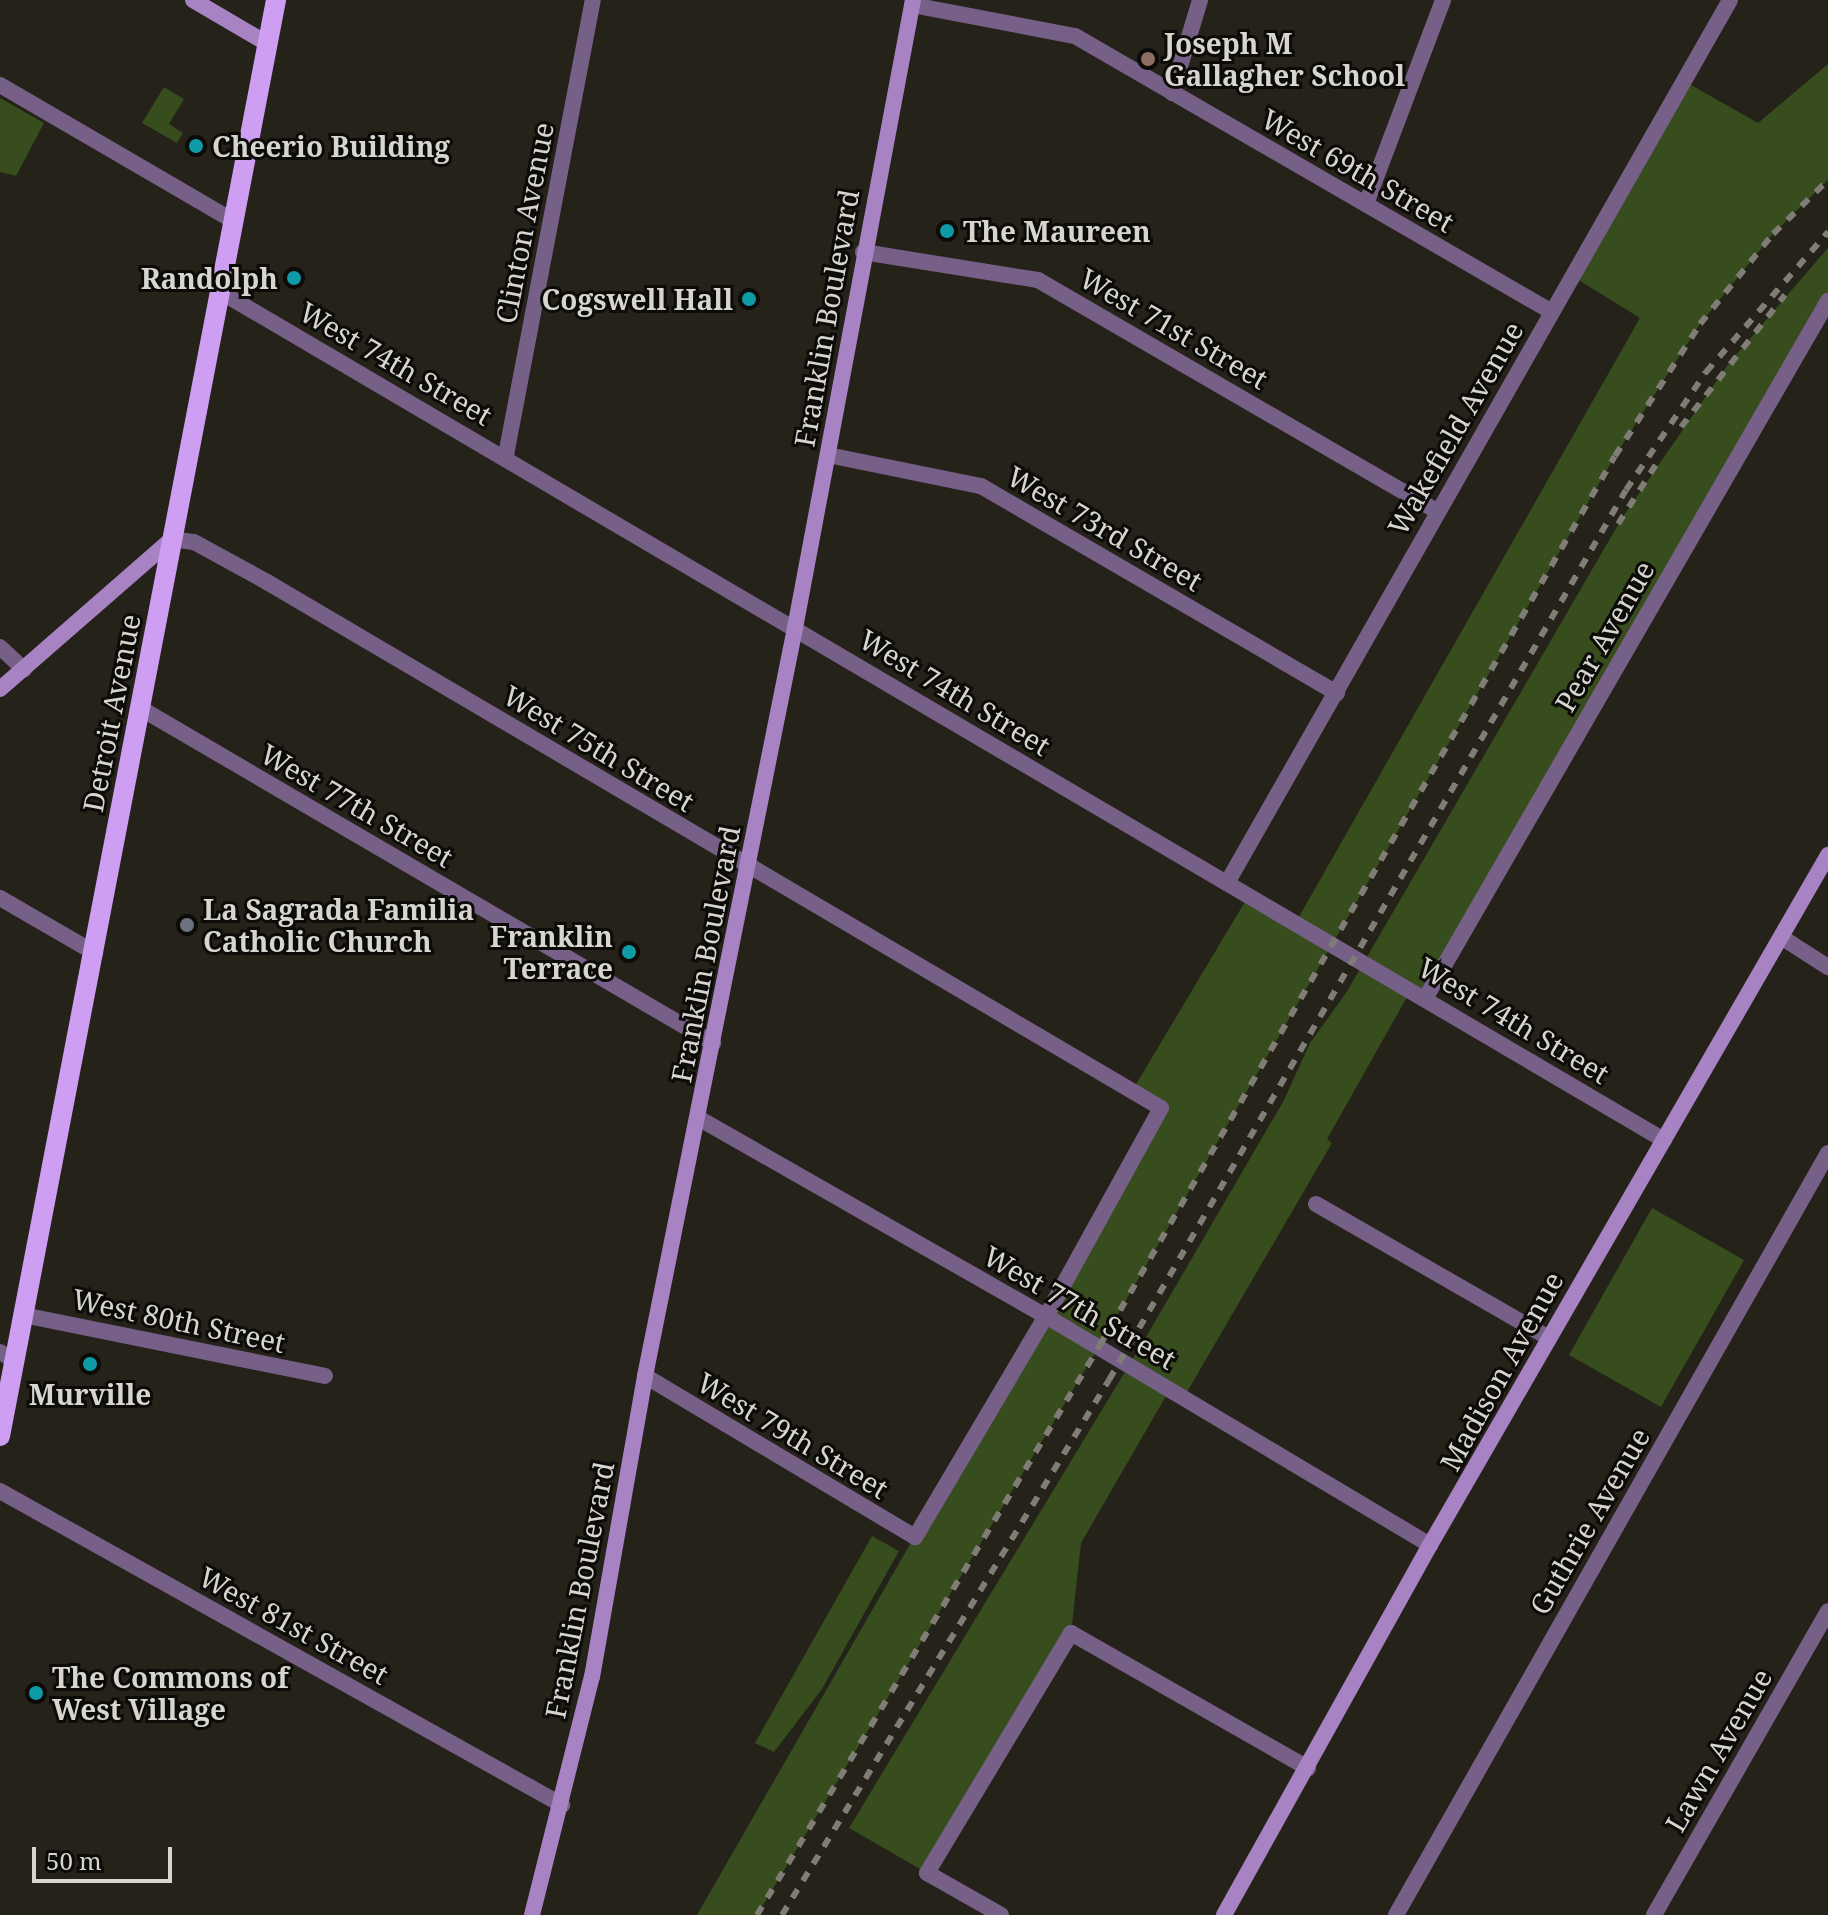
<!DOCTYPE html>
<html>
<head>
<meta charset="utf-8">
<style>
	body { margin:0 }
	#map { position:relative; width:1828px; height:1915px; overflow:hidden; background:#242219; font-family:"Noto Serif",serif }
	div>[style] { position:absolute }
	.green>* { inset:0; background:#374d1d }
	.street>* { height:16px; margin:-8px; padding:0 8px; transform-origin:8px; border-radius:8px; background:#776088 }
	.secondary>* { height:16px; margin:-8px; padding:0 8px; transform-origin:8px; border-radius:8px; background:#a883c4 }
	.primary>* { height:20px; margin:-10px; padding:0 10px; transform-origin:10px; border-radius:10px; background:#ce9ef2 }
	.rail>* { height:6px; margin-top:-3px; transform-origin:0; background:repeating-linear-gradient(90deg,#7f7d75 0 10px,transparent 0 20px) }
	.dots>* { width:22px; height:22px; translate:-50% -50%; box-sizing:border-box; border:4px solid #0c0b08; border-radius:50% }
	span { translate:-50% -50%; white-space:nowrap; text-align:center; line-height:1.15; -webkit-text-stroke:6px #0c0b08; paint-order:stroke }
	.poi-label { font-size:28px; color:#d7d5cf; font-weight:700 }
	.left { translate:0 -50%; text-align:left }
	.right { translate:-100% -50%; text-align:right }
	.street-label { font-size:28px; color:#d7d5cf }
	.scale { position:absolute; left:32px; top:1847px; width:140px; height:36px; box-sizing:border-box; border:4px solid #d7d5cf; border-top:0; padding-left:10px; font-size:24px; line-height:28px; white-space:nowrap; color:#d7d5cf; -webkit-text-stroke:6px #0c0b08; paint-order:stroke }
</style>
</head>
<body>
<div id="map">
	<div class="green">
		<i style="clip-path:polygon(1828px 64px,1828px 180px,1773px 234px,1700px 324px,1615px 456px,1100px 1345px,757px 1915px,697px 1915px,1160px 1109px,1132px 1091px,1249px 895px,1296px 922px,1640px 318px,1572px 276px,1684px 81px,1758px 123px)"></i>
		<i style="clip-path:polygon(164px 87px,184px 99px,169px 124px,183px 133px,177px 143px,142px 123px)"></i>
		<i style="clip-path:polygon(0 98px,44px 123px,16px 176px,0 172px)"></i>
		<i style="clip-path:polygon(1828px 248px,1828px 301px,1426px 997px,1411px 990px,1327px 1139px,1332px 1143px,1184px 1397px,1170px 1389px,1081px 1543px,1071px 1633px,927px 1873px,849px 1828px,1146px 1337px,1283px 1102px,1310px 1043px,1346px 993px,1622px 518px,1729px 363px)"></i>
		<i style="clip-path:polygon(1652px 1208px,1744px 1260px,1661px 1407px,1569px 1355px)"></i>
		<i style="clip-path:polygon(872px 1536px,899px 1551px,822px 1689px,774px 1752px,755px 1743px)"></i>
	</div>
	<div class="street">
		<i style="left:912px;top:5px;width:166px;rotate:10.8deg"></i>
		<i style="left:1075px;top:36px;width:551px;rotate:30.05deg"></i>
		<i style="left:0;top:85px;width:268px;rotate:30.2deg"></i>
		<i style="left:1172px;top:93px;width:97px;rotate:-73.2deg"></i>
		<i style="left:1366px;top:204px;width:218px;rotate:-69.3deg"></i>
		<i style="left:863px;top:252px;width:177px;rotate:9.1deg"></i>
		<i style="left:1038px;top:280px;width:461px;rotate:30.1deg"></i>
		<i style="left:219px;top:291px;width:1676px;rotate:30.44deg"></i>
		<i style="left:506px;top:455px;width:463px;rotate:-79.2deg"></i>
		<i style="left:828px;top:455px;width:156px;rotate:11.5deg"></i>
		<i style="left:981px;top:486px;width:412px;rotate:30.2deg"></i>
		<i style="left:172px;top:539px;width:22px;rotate:8deg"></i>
		<i style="left:194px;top:542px;width:83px;rotate:28.7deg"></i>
		<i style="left:267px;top:582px;width:1037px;rotate:30.47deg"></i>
		<i style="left:1161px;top:1108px;width:224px;rotate:118.9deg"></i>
		<i style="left:1053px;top:1304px;width:271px;rotate:120.6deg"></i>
		<i style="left:915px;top:1537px;width:314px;rotate:-149.2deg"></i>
		<i style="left:0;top:647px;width:33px;rotate:43deg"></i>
		<i style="left:140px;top:708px;width:664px;rotate:30.31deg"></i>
		<i style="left:1227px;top:883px;width:1016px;rotate:-60.33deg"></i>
		<i style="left:0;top:898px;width:110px;rotate:30.1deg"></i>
		<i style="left:1781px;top:937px;width:56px;rotate:32.6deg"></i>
		<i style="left:1426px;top:997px;width:804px;rotate:-59.99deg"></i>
		<i style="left:700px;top:1119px;width:421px;rotate:29.7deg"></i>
		<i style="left:1066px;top:1328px;width:424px;rotate:30.8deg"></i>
		<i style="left:1316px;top:1204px;width:269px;rotate:29.9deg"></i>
		<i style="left:23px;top:1315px;width:308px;rotate:11.4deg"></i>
		<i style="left:0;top:1352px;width:17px;rotate:31deg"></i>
		<i style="left:0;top:1491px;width:644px;rotate:29.19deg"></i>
		<i style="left:1001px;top:1915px;width:85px;rotate:-150.4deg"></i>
		<i style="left:927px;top:1873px;width:280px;rotate:-59deg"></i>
		<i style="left:1071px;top:1633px;width:273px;rotate:29.7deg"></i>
		<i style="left:1396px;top:1915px;width:876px;rotate:-60.45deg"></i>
		<i style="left:1654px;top:1915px;width:350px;rotate:-60.2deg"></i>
	</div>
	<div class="secondary">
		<i style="left:193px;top:0;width:87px;rotate:30.4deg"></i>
		<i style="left:0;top:689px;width:228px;rotate:-41.1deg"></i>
		<i style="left:532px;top:1915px;width:245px;rotate:-75.9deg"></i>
		<i style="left:592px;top:1677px;width:306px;rotate:-80deg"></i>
		<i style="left:645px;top:1376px;width:763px;rotate:-78.66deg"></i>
		<i style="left:795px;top:628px;width:639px;rotate:-79.36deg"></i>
		<i style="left:1224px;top:1915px;width:423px;rotate:-60.9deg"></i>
		<i style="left:1430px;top:1545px;width:797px;rotate:-60.02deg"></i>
	</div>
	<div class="primary">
		<i style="left:0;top:1436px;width:1462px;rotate:-79.12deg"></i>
	</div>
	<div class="rail">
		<i style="left:1681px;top:427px;width:168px;rotate:-51.8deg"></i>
		<i style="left:1618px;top:524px;width:76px;rotate:-57.4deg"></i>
		<i style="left:757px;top:1915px;width:665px;rotate:-58.96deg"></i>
		<i style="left:1100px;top:1345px;width:1027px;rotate:-59.92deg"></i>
		<i style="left:1615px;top:456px;width:157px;rotate:-57.2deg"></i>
		<i style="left:1700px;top:324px;width:116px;rotate:-51deg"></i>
		<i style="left:1773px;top:234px;width:77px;rotate:-44.5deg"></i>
		<i style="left:782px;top:1915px;width:627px;rotate:-58.57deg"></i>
		<i style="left:1109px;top:1380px;width:1029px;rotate:-59.85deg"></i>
		<i style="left:1626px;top:490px;width:143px;rotate:-55.9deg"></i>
		<i style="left:1706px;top:372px;width:186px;rotate:-48.9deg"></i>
	</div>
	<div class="dots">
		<i style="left:1148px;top:59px;background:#8d6e63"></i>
		<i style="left:196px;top:146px;background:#0f9aa8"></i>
		<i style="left:947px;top:231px;background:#0f9aa8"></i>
		<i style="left:294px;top:278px;background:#0f9aa8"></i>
		<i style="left:749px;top:299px;background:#0f9aa8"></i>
		<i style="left:187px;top:925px;background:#6b7280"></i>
		<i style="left:629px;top:952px;background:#0f9aa8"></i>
		<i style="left:90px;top:1364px;background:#0f9aa8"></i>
		<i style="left:36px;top:1693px;background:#0f9aa8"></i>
	</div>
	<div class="poi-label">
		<span class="left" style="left:1164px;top:59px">Joseph M<br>Gallagher School</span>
		<span class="left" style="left:212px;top:146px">Cheerio Building</span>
		<span class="left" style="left:963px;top:231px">The Maureen</span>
		<span class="right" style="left:278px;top:278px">Randolph</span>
		<span class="right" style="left:733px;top:299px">Cogswell Hall</span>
		<span class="left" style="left:203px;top:925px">La Sagrada Familia<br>Catholic Church</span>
		<span class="right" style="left:613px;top:952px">Franklin<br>Terrace</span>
		<span style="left:90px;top:1394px">Murville</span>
		<span class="left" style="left:52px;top:1693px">The Commons of<br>West Village</span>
	</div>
	<div class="street-label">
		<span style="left:1358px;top:170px;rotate:30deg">West 69th Street</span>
		<span style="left:524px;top:223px;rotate:-79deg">Clinton Avenue</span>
		<span style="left:826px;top:318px;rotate:-80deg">Franklin Boulevard</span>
		<span style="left:1174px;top:328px;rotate:30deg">West 71st Street</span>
		<span style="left:396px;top:363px;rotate:30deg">West 74th Street</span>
		<span style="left:1455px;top:428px;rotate:-60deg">Wakefield Avenue</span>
		<span style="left:1105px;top:528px;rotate:30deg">West 73rd Street</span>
		<span style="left:1604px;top:636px;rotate:-60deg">Pear Avenue</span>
		<span style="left:955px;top:692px;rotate:31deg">West 74th Street</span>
		<span style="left:111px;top:713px;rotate:-79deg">Detroit Avenue</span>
		<span style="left:599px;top:748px;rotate:31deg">West 75th Street</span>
		<span style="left:357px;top:805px;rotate:30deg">West 77th Street</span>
		<span style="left:705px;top:954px;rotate:-79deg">Franklin Boulevard</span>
		<span style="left:1514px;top:1020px;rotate:31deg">West 74th Street</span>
		<span style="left:1080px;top:1307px;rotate:30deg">West 77th Street</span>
		<span style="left:179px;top:1320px;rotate:12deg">West 80th Street</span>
		<span style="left:1501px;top:1371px;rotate:-61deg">Madison Avenue</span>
		<span style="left:793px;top:1435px;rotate:31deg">West 79th Street</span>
		<span style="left:1589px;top:1521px;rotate:-60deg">Guthrie Avenue</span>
		<span style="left:579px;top:1590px;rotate:-79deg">Franklin Boulevard</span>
		<span style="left:294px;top:1625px;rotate:29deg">West 81st Street</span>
		<span style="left:1718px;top:1750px;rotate:-60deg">Lawn Avenue</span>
	</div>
	<div class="scale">50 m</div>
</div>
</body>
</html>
